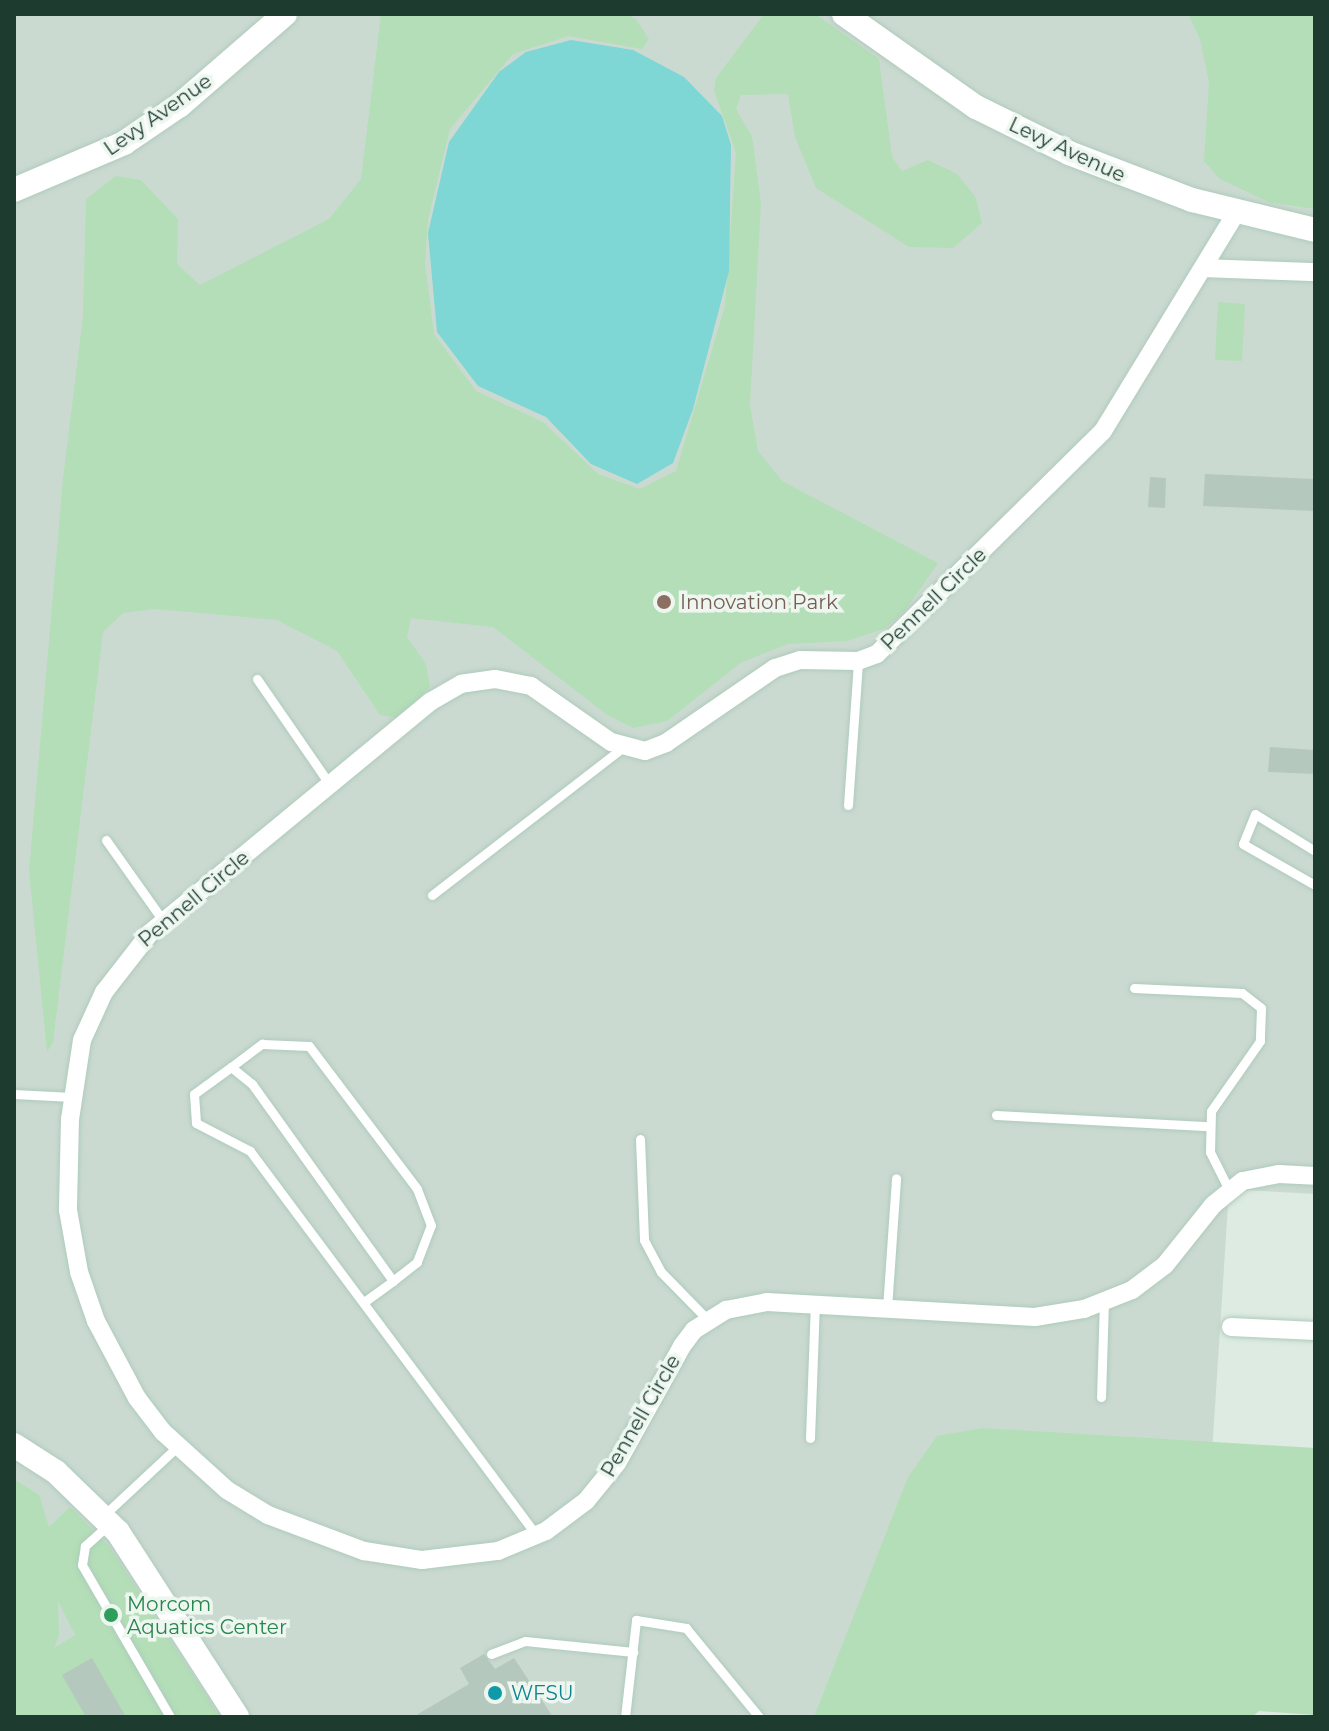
<!DOCTYPE html>
<html>
<head>
<meta charset="utf-8">
<style>
	body { margin:0 }
	#map { position:relative; width:1329px; height:1731px; overflow:hidden; background:#ddebe2; font-family:Montserrat,sans-serif }
	div>[style] { position:absolute }
	.built>* { inset:0; background:#cbdad1 }
	.green>* { inset:0; background:#b3deb7 }
	.water>* { inset:0; background:#7ed6d5 }
	.building>* { inset:0; background:#b5c8bd }
	.roads { filter:drop-shadow(0 0 2px #afcbbc) drop-shadow(0 0 2px #afcbbc) }
	.lane>* { height:9px; margin:-4.5px; padding:0 4.5px; transform-origin:4.5px; border-radius:4.5px; background:#fff }
	.street>* { height:18px; margin:-9px; padding:0 9px; transform-origin:9px; border-radius:9px; background:#fff }
	.secondary>* { height:24px; margin:-12px; padding:0 12px; transform-origin:12px; border-radius:12px; background:#fff }
	.dots>* { width:22px; height:22px; translate:-50% -50%; box-sizing:border-box; border:4px solid #edf7f0; border-radius:50% }
	span { translate:-50% -50%; white-space:nowrap; text-align:center; line-height:1.15; -webkit-text-stroke:7px #edf7f0; paint-order:stroke }
	.street-label { font-size:20px; color:#1d3b2e }
	.education-label { font-size:20px; color:#785e54 }
	.left { translate:0 -50%; text-align:left }
	.leisure-label { font-size:20px; color:#27864d }
	.culture-label { font-size:20px; color:#0d838f }
	.frame { position:absolute; inset:0; border:16px solid #1d3b2e; pointer-events:none }
</style>
</head>
<body>
<div id="map">
	<div class="built">
		<i style="clip-path:polygon(14px 14px,1315px 14px,1315px 1194px,1245px 1190px,1228px 1205px,1195px 1717px,14px 1717px)"></i>
	</div>
	<div class="green">
		<i style="clip-path:polygon(381px 14px,626px 14px,636px 19px,649px 39px,642px 49px,569px 36px,513px 54px,450px 129px,428px 220px,425px 264px,434px 334px,476px 391px,543px 422px,598px 474px,640px 489px,676px 471px,725px 306px,736px 153px,714px 90px,716px 78px,764px 14px,815px 14px,879px 59px,892px 157px,902px 171px,928px 160px,957px 174px,975px 196px,982px 223px,953px 248px,909px 247px,816px 188px,795px 137px,788px 94px,741px 95px,736px 109px,752px 136px,761px 203px,750px 405px,758px 451px,782px 481px,938px 563px,904px 612px,884px 629px,847px 641px,788px 644px,742px 662px,667px 721px,633px 728px,606px 714px,493px 627px,411px 618px,407px 637px,426px 664px,430px 687px,398px 718px,380px 715px,337px 651px,277px 620px,156px 609px,123px 613px,103px 632px,53px 1042px,47px 1052px,29px 871px,63px 479px,83px 316px,86px 199px,116px 176px,141px 180px,178px 219px,177px 264px,200px 285px,329px 219px,361px 179px)"></i>
		<i style="clip-path:polygon(1188px 14px,1315px 14px,1315px 209px,1269px 202px,1220px 179px,1204px 161px,1209px 82px,1200px 39px)"></i>
		<i style="clip-path:polygon(1218px 302px,1245px 304px,1242px 361px,1215px 360px)"></i>
		<i style="clip-path:polygon(982px 1428px,1315px 1448px,1315px 1715px,1259px 1711px,1252px 1717px,814px 1717px,908px 1477px,937px 1436px)"></i>
		<i style="clip-path:polygon(evenodd,14px 1479px,39px 1495px,49px 1527px,70px 1507px,109px 1546px,220px 1717px,14px 1717px,14px 1479px,58px 1601px,75px 1635px,54px 1648px,59px 1635px,58px 1601px)"></i>
	</div>
	<div class="water">
		<i style="clip-path:polygon(571px 40px,633px 50px,684px 77px,722px 116px,731px 145px,729px 271px,693px 409px,673px 463px,637px 484px,591px 464px,546px 417px,478px 386px,437px 332px,428px 233px,449px 142px,499px 72px,526px 52px)"></i>
	</div>
	<div class="building">
		<i style="clip-path:polygon(1205px 474px,1315px 479px,1315px 511px,1203px 506px)"></i>
		<i style="clip-path:polygon(1150px 477px,1166px 478px,1165px 508px,1148px 507px)"></i>
		<i style="clip-path:polygon(1270px 747px,1315px 750px,1315px 774px,1268px 772px)"></i>
		<i style="clip-path:polygon(484px 1654px,495px 1669px,514px 1658px,553px 1717px,413px 1717px,469px 1684px,460px 1668px)"></i>
		<i style="clip-path:polygon(92px 1658px,126px 1717px,86px 1717px,62px 1675px)"></i>
	</div>
	<div class="roads">
		<div class="lane">
			<i style="left:257px;top:679px;width:129px;rotate:55.4deg"></i>
			<i style="left:848px;top:805px;width:144px;rotate:-86deg"></i>
			<i style="left:106px;top:840px;width:100px;rotate:54.7deg"></i>
			<i style="left:1315px;top:851px;width:70px;rotate:-148.3deg"></i>
			<i style="left:1255px;top:814px;width:32px;rotate:112deg"></i>
			<i style="left:1243px;top:844px;width:83px;rotate:29.7deg"></i>
			<i style="left:432px;top:895px;width:240px;rotate:-37.7deg"></i>
			<i style="left:1134px;top:988px;width:108px;rotate:2.7deg"></i>
			<i style="left:1242px;top:993px;width:24px;rotate:38deg"></i>
			<i style="left:1261px;top:1008px;width:33px;rotate:92deg"></i>
			<i style="left:1260px;top:1041px;width:85px;rotate:125deg"></i>
			<i style="left:1211px;top:1111px;width:41px;rotate:91.4deg"></i>
			<i style="left:1210px;top:1152px;width:42px;rotate:63.4deg"></i>
			<i style="left:231px;top:1067px;width:39px;rotate:-37deg"></i>
			<i style="left:262px;top:1044px;width:47px;rotate:2.4deg"></i>
			<i style="left:309px;top:1046px;width:179px;rotate:52.9deg"></i>
			<i style="left:417px;top:1189px;width:39px;rotate:69deg"></i>
			<i style="left:431px;top:1225px;width:40px;rotate:111deg"></i>
			<i style="left:417px;top:1262px;width:31px;rotate:142deg"></i>
			<i style="left:14px;top:1094px;width:58px;rotate:3deg"></i>
			<i style="left:996px;top:1115px;width:213px;rotate:3deg"></i>
			<i style="left:640px;top:1139px;width:101px;rotate:87.7deg"></i>
			<i style="left:644px;top:1240px;width:36px;rotate:62deg"></i>
			<i style="left:661px;top:1272px;width:67px;rotate:45.6deg"></i>
			<i style="left:364px;top:1302px;width:36px;rotate:-36deg"></i>
			<i style="left:393px;top:1281px;width:242px;rotate:-125.6deg"></i>
			<i style="left:252px;top:1084px;width:27px;rotate:-141deg"></i>
			<i style="left:231px;top:1067px;width:46px;rotate:143.9deg"></i>
			<i style="left:194px;top:1094px;width:29px;rotate:86deg"></i>
			<i style="left:196px;top:1123px;width:61px;rotate:27.4deg"></i>
			<i style="left:250px;top:1151px;width:479px;rotate:53.3deg"></i>
			<i style="left:887px;top:1308px;width:130px;rotate:-86deg"></i>
			<i style="left:1101px;top:1397px;width:95px;rotate:-88.2deg"></i>
			<i style="left:810px;top:1438px;width:134px;rotate:-87.9deg"></i>
			<i style="left:103px;top:1516px;width:103px;rotate:-43deg"></i>
			<i style="left:107px;top:1526px;width:30px;rotate:138deg"></i>
			<i style="left:85px;top:1546px;width:19px;rotate:99deg"></i>
			<i style="left:82px;top:1565px;width:176px;rotate:59.9deg"></i>
			<i style="left:491px;top:1654px;width:36px;rotate:-21deg"></i>
			<i style="left:525px;top:1641px;width:109px;rotate:5.8deg"></i>
			<i style="left:625px;top:1717px;width:98px;rotate:-83.5deg"></i>
			<i style="left:636px;top:1620px;width:51px;rotate:9.1deg"></i>
			<i style="left:686px;top:1628px;width:115px;rotate:50.6deg"></i>
		</div>
		<div class="street">
			<i style="left:1236px;top:213px;width:255px;rotate:121.4deg"></i>
			<i style="left:1103px;top:431px;width:317px;rotate:135.4deg"></i>
			<i style="left:877px;top:654px;width:20px;rotate:160deg"></i>
			<i style="left:858px;top:661px;width:58px;rotate:-179deg"></i>
			<i style="left:800px;top:660px;width:26px;rotate:162deg"></i>
			<i style="left:775px;top:668px;width:132px;rotate:145.5deg"></i>
			<i style="left:666px;top:743px;width:22px;rotate:159deg"></i>
			<i style="left:645px;top:751px;width:35px;rotate:-165deg"></i>
			<i style="left:611px;top:742px;width:98px;rotate:-145deg"></i>
			<i style="left:531px;top:686px;width:37px;rotate:-169deg"></i>
			<i style="left:495px;top:679px;width:34px;rotate:172deg"></i>
			<i style="left:461px;top:684px;width:36px;rotate:150deg"></i>
			<i style="left:430px;top:702px;width:363px;rotate:140.5deg"></i>
			<i style="left:150px;top:933px;width:75px;rotate:127.9deg"></i>
			<i style="left:104px;top:992px;width:53px;rotate:114.6deg"></i>
			<i style="left:82px;top:1040px;width:80px;rotate:98.6deg"></i>
			<i style="left:70px;top:1119px;width:91px;rotate:91.3deg"></i>
			<i style="left:68px;top:1210px;width:63px;rotate:79.9deg"></i>
			<i style="left:79px;top:1272px;width:52px;rotate:70.9deg"></i>
			<i style="left:96px;top:1321px;width:87px;rotate:62deg"></i>
			<i style="left:137px;top:1398px;width:43px;rotate:52.6deg"></i>
			<i style="left:163px;top:1432px;width:86px;rotate:42.2deg"></i>
			<i style="left:227px;top:1490px;width:48px;rotate:31.4deg"></i>
			<i style="left:268px;top:1515px;width:103px;rotate:20.6deg"></i>
			<i style="left:364px;top:1551px;width:59px;rotate:8.8deg"></i>
			<i style="left:422px;top:1560px;width:77px;rotate:-6.8deg"></i>
			<i style="left:498px;top:1551px;width:52px;rotate:-22.6deg"></i>
			<i style="left:546px;top:1531px;width:50px;rotate:-36.9deg"></i>
			<i style="left:586px;top:1501px;width:49px;rotate:-50.8deg"></i>
			<i style="left:617px;top:1463px;width:134px;rotate:-60.9deg"></i>
			<i style="left:682px;top:1346px;width:20px;rotate:-53deg"></i>
			<i style="left:694px;top:1330px;width:38px;rotate:-32deg"></i>
			<i style="left:726px;top:1310px;width:42px;rotate:-11deg"></i>
			<i style="left:767px;top:1302px;width:268px;rotate:3.2deg"></i>
			<i style="left:1035px;top:1317px;width:50px;rotate:-9.3deg"></i>
			<i style="left:1084px;top:1309px;width:52px;rotate:-21.6deg"></i>
			<i style="left:1132px;top:1290px;width:41px;rotate:-37.1deg"></i>
			<i style="left:1165px;top:1265px;width:77px;rotate:-51.3deg"></i>
			<i style="left:1213px;top:1205px;width:38px;rotate:-39deg"></i>
			<i style="left:1243px;top:1181px;width:37px;rotate:-11deg"></i>
			<i style="left:1279px;top:1174px;width:36px;rotate:3deg"></i>
			<i style="left:1204px;top:268px;width:111px;rotate:2.1deg"></i>
			<i style="left:1231px;top:1327px;width:84px;rotate:2.7deg"></i>
		</div>
		<div class="secondary">
			<i style="left:844px;top:14px;width:161px;rotate:35.2deg"></i>
			<i style="left:976px;top:107px;width:104px;rotate:26.3deg"></i>
			<i style="left:1069px;top:153px;width:132px;rotate:20.9deg"></i>
			<i style="left:1192px;top:200px;width:127px;rotate:13.7deg"></i>
			<i style="left:14px;top:190px;width:120px;rotate:-23.1deg"></i>
			<i style="left:124px;top:143px;width:68px;rotate:-34.2deg"></i>
			<i style="left:180px;top:105px;width:139px;rotate:-40.9deg"></i>
			<i style="left:14px;top:1445px;width:50px;rotate:32.7deg"></i>
			<i style="left:56px;top:1472px;width:86px;rotate:44.1deg"></i>
			<i style="left:118px;top:1532px;width:220px;rotate:57.2deg"></i>
		</div>
	</div>
	<div class="dots">
		<i style="left:664px;top:602px;background:#8d6e63"></i>
		<i style="left:111px;top:1615px;background:#2e9e5b"></i>
		<i style="left:495px;top:1693px;background:#0f9aa8"></i>
	</div>
	<div class="street-label">
		<span style="left:158px;top:115px;rotate:-35deg">Levy Avenue</span>
		<span style="left:1067px;top:150px;rotate:25deg">Levy Avenue</span>
		<span style="left:934px;top:599px;rotate:-44deg">Pennell Circle</span>
		<span style="left:194px;top:899px;rotate:-40deg">Pennell Circle</span>
		<span style="left:641px;top:1416px;rotate:-60deg">Pennell Circle</span>
	</div>
	<div class="education-label">
		<span class="left" style="left:680px;top:602px">Innovation Park</span>
	</div>
	<div class="leisure-label">
		<span class="left" style="left:127px;top:1616px">Morcom<br>Aquatics Center</span>
	</div>
	<div class="culture-label">
		<span class="left" style="left:511px;top:1693px">WFSU</span>
	</div>
	<div class="frame"></div>
</div>
</body>
</html>
